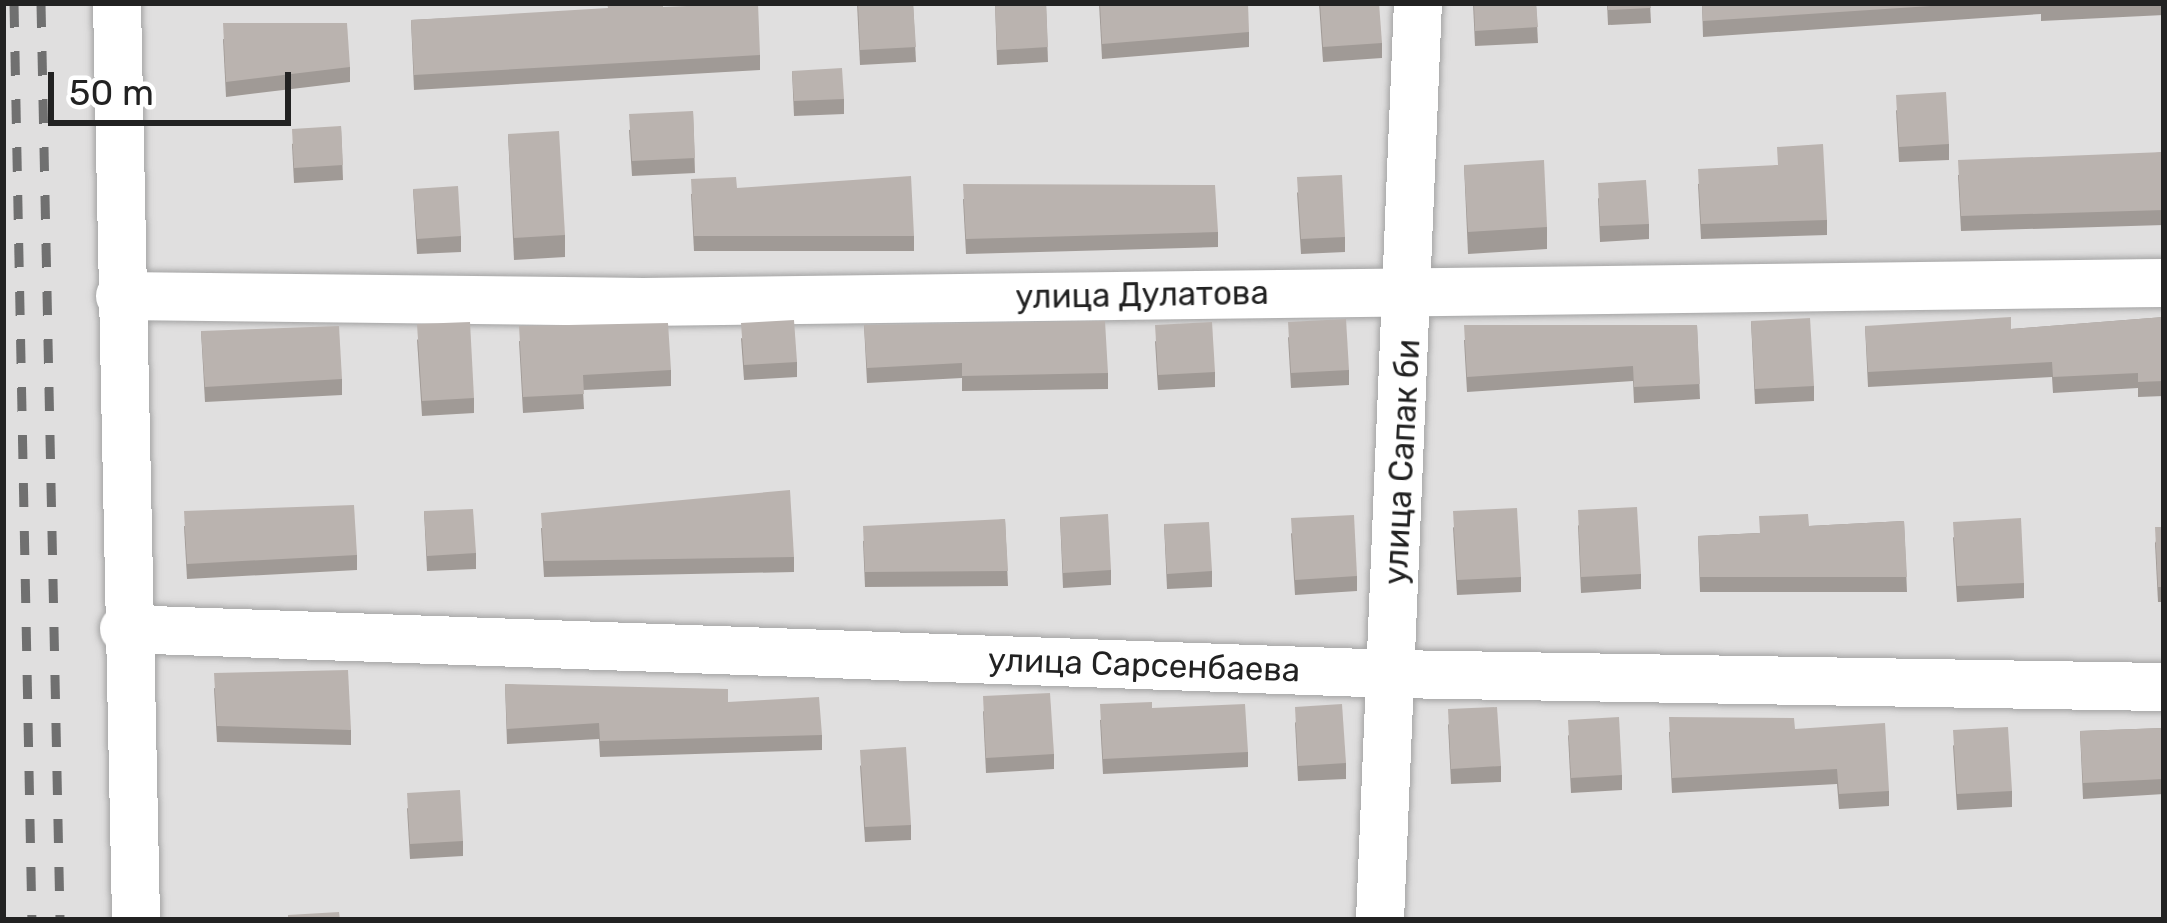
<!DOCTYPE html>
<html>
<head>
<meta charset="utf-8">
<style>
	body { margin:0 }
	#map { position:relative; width:2167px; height:923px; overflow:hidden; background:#f1eeea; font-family:Rubik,sans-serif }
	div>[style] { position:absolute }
	.residential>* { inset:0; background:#e0dfdf }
	.roads { filter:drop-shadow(0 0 3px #a3a3a3) drop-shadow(0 0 3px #a3a3a3) }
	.minor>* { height:48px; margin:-24px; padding:0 24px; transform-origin:24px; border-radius:24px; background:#fff }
	.rail>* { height:9px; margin-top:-4.5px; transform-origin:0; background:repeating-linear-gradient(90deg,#707070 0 24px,transparent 0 48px) }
	.wall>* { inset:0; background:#a09a96 }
	.building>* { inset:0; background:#bab3af }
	span { translate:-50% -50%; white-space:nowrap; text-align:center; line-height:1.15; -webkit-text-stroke:9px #fff; paint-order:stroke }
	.street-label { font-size:33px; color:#222 }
	.frame { position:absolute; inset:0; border:6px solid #222; pointer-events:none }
	.scale { position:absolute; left:48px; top:72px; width:243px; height:54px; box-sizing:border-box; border:6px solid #222; border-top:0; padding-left:15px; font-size:36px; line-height:42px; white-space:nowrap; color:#222; -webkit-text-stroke:9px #fff; paint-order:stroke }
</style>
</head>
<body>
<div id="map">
	<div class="residential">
		<i style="clip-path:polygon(3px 3px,2164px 3px,2164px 920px,3px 920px)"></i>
	</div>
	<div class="roads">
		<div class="minor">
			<i style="left:117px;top:3px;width:917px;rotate:88.81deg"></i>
			<i style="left:120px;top:296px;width:523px;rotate:0.66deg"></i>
			<i style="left:643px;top:302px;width:1521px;rotate:-0.72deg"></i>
			<i style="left:124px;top:629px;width:1270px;rotate:2.03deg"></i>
			<i style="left:1393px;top:674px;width:771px;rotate:0.97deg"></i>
			<i style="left:1380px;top:920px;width:918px;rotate:-87.63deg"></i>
		</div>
	</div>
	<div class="rail">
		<i style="left:14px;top:3px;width:917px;rotate:88.88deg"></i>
		<i style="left:41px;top:3px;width:917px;rotate:88.81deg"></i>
	</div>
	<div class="wall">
		<i style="clip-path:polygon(857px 3px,913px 3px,916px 62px,860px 65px)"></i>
		<i style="clip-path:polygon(995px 3px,1046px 3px,1048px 62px,997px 65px)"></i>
		<i style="clip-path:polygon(1099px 3px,1249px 32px,1249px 47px,1102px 59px)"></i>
		<i style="clip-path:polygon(1319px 3px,1382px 43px,1382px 58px,1323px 62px)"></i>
		<i style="clip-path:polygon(1473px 3px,1536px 3px,1538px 43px,1475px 46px)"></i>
		<i style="clip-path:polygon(1607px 3px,1650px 3px,1651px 23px,1608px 25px)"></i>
		<i style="clip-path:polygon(1702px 3px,2164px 3px,2164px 15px,2041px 21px,2041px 14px,1703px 37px)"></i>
		<i style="clip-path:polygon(663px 7px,760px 55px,760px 70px,414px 90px,411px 20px)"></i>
		<i style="clip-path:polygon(223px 39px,350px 67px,350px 82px,226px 97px)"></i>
		<i style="clip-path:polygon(792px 71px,844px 99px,844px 114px,794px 116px)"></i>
		<i style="clip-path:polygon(1896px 110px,1949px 144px,1949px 160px,1899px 162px)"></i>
		<i style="clip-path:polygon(693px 111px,695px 173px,632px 176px,629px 130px)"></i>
		<i style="clip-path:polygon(341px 126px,343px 180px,294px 183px,292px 144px)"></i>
		<i style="clip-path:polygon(508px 134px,565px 235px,565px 257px,514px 260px)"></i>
		<i style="clip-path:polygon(2164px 152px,2164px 225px,1961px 231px,1958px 175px)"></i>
		<i style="clip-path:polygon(1464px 165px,1547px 227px,1547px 249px,1468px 254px)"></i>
		<i style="clip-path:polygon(1777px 165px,1827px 220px,1827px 235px,1701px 239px,1698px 184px)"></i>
		<i style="clip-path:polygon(737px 188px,914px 236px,914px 251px,694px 251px,691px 194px)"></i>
		<i style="clip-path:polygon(413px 189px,461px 236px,461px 252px,417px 254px)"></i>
		<i style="clip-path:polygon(1297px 192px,1345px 237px,1345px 252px,1301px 254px)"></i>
		<i style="clip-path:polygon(1598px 198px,1649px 224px,1649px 239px,1600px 242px)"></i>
		<i style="clip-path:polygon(963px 199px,1218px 232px,1218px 247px,966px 254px)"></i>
		<i style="clip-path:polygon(2164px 317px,2164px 396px,2138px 397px,2138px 388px,2053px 393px,2052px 377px,1868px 387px,1865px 326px,2011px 329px)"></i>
		<i style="clip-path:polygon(1751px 321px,1814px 386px,1814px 401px,1755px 404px)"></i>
		<i style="clip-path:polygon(864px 325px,1108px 373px,1108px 389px,962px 391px,962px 378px,867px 383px)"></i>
		<i style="clip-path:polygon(1697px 325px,1700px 399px,1634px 403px,1633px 381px,1467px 392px,1464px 340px)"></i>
		<i style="clip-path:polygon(201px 331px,342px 379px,342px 395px,205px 402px)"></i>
		<i style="clip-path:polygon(1288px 337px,1349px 370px,1349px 385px,1291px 388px)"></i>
		<i style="clip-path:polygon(741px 338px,797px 362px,797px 377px,744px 380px)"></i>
		<i style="clip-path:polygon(417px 339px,474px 398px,474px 413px,422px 416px)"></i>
		<i style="clip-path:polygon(519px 341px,671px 370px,671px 386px,583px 390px,584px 409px,523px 413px)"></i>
		<i style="clip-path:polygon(1155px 341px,1215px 372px,1215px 387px,1158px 390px)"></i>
		<i style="clip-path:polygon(424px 511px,476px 553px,476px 569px,427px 571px)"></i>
		<i style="clip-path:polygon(1060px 517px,1111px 570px,1111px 585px,1063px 588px)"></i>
		<i style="clip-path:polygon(1005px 519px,1008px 586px,865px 587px,863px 541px)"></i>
		<i style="clip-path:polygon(1904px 521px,1907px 592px,1700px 592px,1698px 536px,1759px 533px,1809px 526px)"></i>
		<i style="clip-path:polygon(1164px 524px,1212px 571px,1212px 587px,1167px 589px)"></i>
		<i style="clip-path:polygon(1578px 525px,1641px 574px,1641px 589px,1581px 593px)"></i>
		<i style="clip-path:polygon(184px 526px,357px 555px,357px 570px,187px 579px)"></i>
		<i style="clip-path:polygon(1453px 527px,1521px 577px,1521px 592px,1457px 595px)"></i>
		<i style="clip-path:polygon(2164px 527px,2164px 602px,2158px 602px,2155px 543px)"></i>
		<i style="clip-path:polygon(541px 528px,794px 557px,794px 572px,544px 577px)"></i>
		<i style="clip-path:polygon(1291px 533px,1357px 576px,1357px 591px,1295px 595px)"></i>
		<i style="clip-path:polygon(1953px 537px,2024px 583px,2024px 598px,1957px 602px)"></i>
		<i style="clip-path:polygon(505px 684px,728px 702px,822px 735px,822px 750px,600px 757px,599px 739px,507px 744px)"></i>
		<i style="clip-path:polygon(214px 688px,351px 730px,351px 745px,217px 742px)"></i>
		<i style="clip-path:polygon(1152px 708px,1248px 752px,1248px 767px,1103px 774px,1100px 720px)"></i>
		<i style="clip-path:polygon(983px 711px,1054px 754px,1054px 769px,986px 773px)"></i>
		<i style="clip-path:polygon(1295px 722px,1346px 763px,1346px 779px,1298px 781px)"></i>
		<i style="clip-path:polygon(1448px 724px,1501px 766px,1501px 782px,1451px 784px)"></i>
		<i style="clip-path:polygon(2164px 728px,2164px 794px,2083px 799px,2080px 731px)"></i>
		<i style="clip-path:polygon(1795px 729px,1889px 791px,1889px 806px,1839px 809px,1837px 784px,1672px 793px,1669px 732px)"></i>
		<i style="clip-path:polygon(1568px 735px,1622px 775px,1622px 790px,1571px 793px)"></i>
		<i style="clip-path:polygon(1953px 745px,2012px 791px,2012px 807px,1957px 810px)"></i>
		<i style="clip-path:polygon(860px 765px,911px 825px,911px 840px,865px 842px)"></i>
		<i style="clip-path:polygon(407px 808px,463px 841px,463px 856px,410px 859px)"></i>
	</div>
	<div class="building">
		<i style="clip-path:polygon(607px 3px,663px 3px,663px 7px,758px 3px,760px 55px,414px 75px,411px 20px,608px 8px)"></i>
		<i style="clip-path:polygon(858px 3px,913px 3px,916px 47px,860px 50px)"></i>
		<i style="clip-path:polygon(995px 3px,1046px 3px,1048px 47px,997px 50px)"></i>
		<i style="clip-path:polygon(1100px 3px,1248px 3px,1249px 32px,1102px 44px)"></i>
		<i style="clip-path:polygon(1320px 3px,1379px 3px,1382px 43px,1323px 47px)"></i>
		<i style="clip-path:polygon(1474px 3px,1536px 3px,1538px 27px,1475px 31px)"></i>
		<i style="clip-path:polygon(1608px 3px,1650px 3px,1651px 8px,1608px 10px)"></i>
		<i style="clip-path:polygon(1702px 3px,1977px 3px,1703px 21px)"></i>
		<i style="clip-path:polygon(2041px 3px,2091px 3px,2041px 5px)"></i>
		<i style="clip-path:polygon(223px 23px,347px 23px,350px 67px,226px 82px)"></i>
		<i style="clip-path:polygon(842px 68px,844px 99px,794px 101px,792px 71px)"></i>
		<i style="clip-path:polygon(1946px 92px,1949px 144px,1899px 147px,1896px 95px)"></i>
		<i style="clip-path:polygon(693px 111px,695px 158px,632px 161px,629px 114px)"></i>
		<i style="clip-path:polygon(341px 126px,343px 165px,294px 168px,292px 129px)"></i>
		<i style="clip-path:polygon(559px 131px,565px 235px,514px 238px,508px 134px)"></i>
		<i style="clip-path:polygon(1823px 144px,1827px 220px,1701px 224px,1698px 169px,1778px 165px,1777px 147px)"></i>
		<i style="clip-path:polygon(2164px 152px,2164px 210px,1961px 216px,1958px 160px)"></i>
		<i style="clip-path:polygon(1544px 160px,1547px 227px,1468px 232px,1464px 165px)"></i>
		<i style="clip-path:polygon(1342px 175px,1345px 237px,1301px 239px,1297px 177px)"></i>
		<i style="clip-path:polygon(911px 176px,914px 236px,694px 236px,691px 179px,736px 177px,737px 188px)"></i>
		<i style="clip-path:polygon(1646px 180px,1649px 224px,1600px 226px,1598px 183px)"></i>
		<i style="clip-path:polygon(963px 184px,1215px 185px,1218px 232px,966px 239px)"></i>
		<i style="clip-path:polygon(458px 186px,461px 236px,417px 239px,413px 189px)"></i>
		<i style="clip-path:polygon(2011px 317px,2011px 329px,2164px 317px,2164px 381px,2138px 382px,2138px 373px,2053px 377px,2052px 362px,1868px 372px,1865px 326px)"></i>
		<i style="clip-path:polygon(1810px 318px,1814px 386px,1755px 389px,1751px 321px)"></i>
		<i style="clip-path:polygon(1346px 319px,1349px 370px,1291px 373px,1288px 322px)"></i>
		<i style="clip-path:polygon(794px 320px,797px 362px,744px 365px,741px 323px)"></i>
		<i style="clip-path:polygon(1105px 321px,1108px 373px,962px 376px,962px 363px,867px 368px,864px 325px)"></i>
		<i style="clip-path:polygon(470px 322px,474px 398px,422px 401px,417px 324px)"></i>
		<i style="clip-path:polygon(1212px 322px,1215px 372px,1158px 375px,1155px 325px)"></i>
		<i style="clip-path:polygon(668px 323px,671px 370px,583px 375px,584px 394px,523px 397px,519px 326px)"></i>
		<i style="clip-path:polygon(1464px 325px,1697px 325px,1700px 384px,1634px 387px,1633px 366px,1467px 377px)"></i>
		<i style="clip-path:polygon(339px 326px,342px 379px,205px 387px,201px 331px)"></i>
		<i style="clip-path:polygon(790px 490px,794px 557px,544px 561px,541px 513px)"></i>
		<i style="clip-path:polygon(354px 505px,357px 555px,187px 564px,184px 511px)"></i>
		<i style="clip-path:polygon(1637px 507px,1641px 574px,1581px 577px,1578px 510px)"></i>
		<i style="clip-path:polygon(1517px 508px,1521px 577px,1457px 580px,1453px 511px)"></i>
		<i style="clip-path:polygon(473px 509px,476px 553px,427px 556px,424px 511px)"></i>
		<i style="clip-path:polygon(1108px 514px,1111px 570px,1063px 573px,1060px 517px)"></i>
		<i style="clip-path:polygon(1808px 514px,1809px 526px,1904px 521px,1907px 577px,1700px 577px,1698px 536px,1760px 533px,1759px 516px)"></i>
		<i style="clip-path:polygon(1354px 515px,1357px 576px,1295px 580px,1291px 518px)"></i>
		<i style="clip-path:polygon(2021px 518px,2024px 583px,1957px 586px,1953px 522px)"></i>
		<i style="clip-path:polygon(1005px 519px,1008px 571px,865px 572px,863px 526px)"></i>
		<i style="clip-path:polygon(1209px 522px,1212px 571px,1167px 574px,1164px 524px)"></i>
		<i style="clip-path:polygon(2155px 527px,2164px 527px,2164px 587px,2158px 587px)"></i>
		<i style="clip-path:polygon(348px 670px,351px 730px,217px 726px,214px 673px)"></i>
		<i style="clip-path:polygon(505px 684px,728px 689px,728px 702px,819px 697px,822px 735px,600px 741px,599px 723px,507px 729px)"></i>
		<i style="clip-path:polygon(1050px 693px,1054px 754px,986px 758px,983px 696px)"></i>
		<i style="clip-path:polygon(1152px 702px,1152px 708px,1245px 704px,1248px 752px,1103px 759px,1100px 704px)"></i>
		<i style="clip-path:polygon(1342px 704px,1346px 763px,1298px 766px,1295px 707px)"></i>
		<i style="clip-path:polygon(1497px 707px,1501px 766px,1451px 769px,1448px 709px)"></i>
		<i style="clip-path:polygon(1619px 717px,1622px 775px,1571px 778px,1568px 720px)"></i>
		<i style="clip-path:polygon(1669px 717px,1794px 718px,1795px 729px,1885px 723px,1889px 791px,1839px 794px,1837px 769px,1672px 778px)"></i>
		<i style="clip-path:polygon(2008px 727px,2012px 791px,1957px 794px,1953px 730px)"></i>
		<i style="clip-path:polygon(2164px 728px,2164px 779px,2083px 783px,2080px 731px)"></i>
		<i style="clip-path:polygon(906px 747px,911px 825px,865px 827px,860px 750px)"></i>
		<i style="clip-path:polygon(460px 790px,463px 841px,410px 844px,407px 793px)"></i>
		<i style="clip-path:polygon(339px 912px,340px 920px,288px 920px,288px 915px)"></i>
	</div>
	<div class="street-label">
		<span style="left:1142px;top:295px;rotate:-1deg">улица Дулатова</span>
		<span style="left:1402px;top:462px;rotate:-87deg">улица Сапак би</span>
		<span style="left:1144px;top:665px;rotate:2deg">улица Сарсенбаева</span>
	</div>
	<div class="frame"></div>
	<div class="scale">50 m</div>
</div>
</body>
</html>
